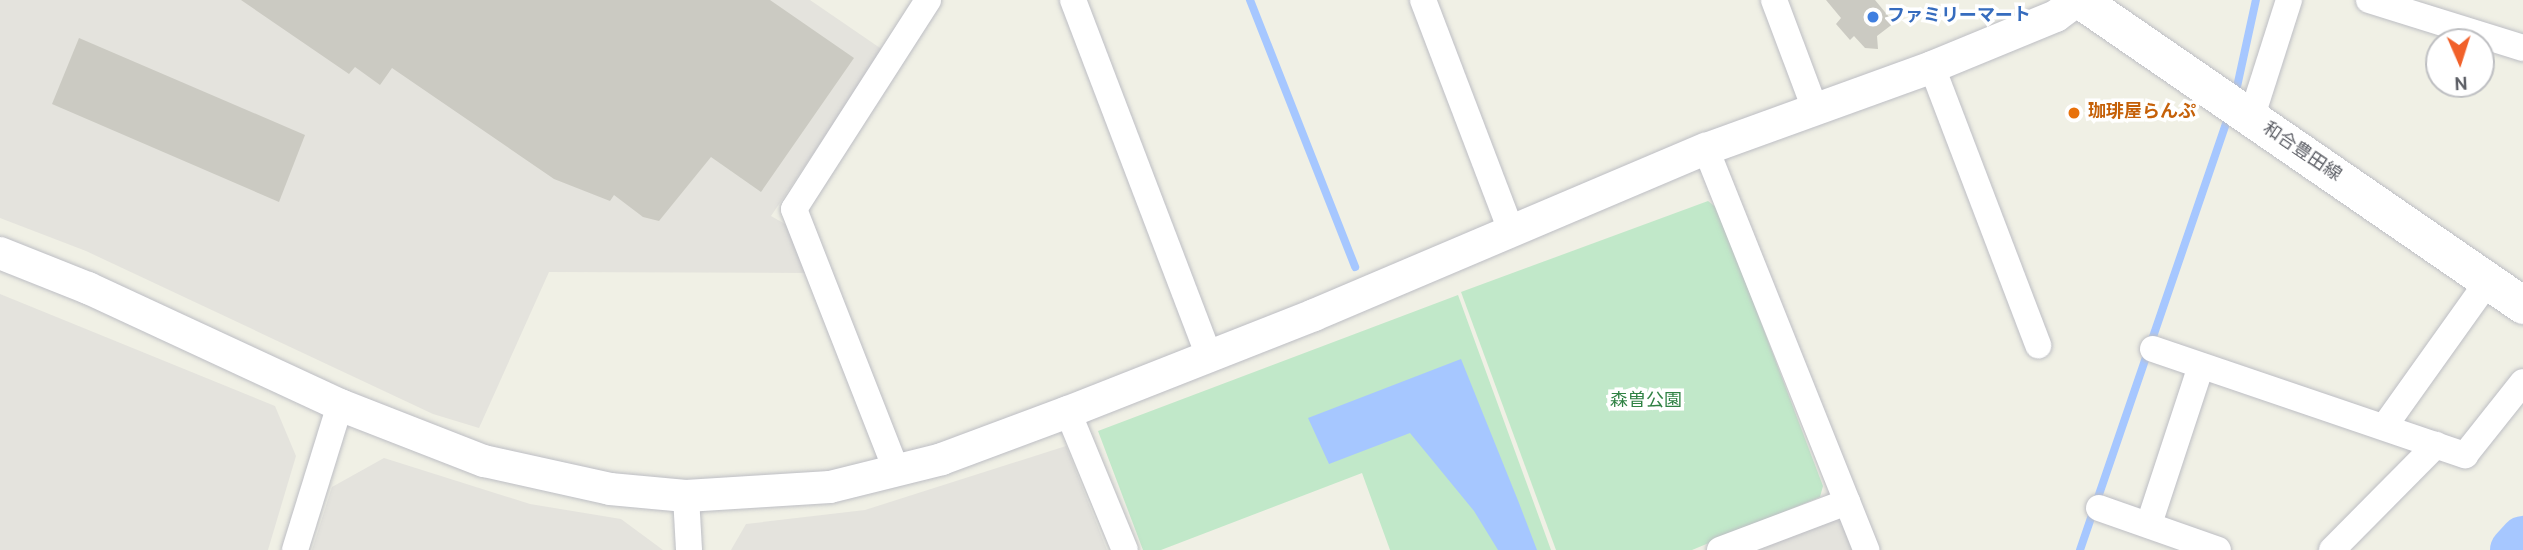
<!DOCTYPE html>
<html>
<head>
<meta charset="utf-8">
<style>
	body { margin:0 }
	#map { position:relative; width:2523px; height:550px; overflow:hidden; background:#f0f0e5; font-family:Overpass,"Noto Sans JP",sans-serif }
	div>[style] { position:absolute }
	.industrial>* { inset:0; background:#e4e3dd }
	.green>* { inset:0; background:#c1e8c9 }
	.water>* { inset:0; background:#a6c7ff }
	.stream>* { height:8px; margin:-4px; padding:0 4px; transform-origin:4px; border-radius:4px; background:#a6c7ff }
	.river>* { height:46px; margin:-23px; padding:0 23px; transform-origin:23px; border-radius:23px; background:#a6c7ff }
	.building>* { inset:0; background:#cbcac2 }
	.roads { filter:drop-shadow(0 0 2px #bdbec4) drop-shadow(0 0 2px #bdbec4) }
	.minor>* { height:26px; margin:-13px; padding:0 13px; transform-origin:13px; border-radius:13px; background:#fff }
	.tertiary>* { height:32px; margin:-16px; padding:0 16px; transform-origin:16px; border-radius:16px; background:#fff }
	.secondary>* { height:37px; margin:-18.5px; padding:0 18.5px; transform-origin:18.5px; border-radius:18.5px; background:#fff }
	.dots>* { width:19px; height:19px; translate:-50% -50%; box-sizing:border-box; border:4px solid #fff; border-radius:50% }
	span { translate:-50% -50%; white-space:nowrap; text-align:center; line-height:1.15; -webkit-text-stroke:7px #fff; paint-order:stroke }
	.shop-label { font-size:18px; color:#366cbe; font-weight:700 }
	.left { translate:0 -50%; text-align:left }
	.food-label { font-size:18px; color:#c56008; font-weight:700 }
	.street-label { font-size:18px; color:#5d5f66 }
	.park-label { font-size:18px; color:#308244 }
	.north { position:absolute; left:2425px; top:28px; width:70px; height:70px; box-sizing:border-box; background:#fff; border:2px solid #bebfc2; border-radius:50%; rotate:177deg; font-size:19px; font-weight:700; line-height:28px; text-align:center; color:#5d5f66 }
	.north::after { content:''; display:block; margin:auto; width:24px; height:32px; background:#f1612a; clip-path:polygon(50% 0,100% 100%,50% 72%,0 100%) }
</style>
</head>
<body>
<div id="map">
	<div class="industrial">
		<i style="clip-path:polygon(0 0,810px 0,883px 50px,771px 216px,792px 228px,808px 273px,549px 272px,479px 428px,433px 414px,86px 251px,0 218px)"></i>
		<i style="clip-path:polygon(0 294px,275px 406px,296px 456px,268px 550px,0 550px)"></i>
		<i style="clip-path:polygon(1066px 446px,1107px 550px,731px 550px,746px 524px,865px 510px)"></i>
		<i style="clip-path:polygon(384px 458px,530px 504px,621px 519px,663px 550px,312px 550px,332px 487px)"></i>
		<i style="clip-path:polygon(1835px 520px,1849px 522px,1859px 550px,1757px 550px)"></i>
	</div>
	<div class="green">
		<i style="clip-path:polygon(1708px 201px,1718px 209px,1823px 486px,1820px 497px,1692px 550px,1556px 550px,1461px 292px)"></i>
		<i style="clip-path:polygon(1458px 295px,1551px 550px,1390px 550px,1362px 473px,1161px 550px,1143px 550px,1098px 431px)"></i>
	</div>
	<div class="water">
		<i style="clip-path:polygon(1461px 359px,1519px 503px,1537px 550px,1498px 550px,1474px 511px,1410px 433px,1329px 464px,1308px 418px)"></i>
	</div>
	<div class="stream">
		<i style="left:1250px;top:0;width:287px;rotate:68.5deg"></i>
		<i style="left:2235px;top:96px;width:98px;rotate:-77.7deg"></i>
		<i style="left:2080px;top:550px;width:460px;rotate:-71.1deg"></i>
	</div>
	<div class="river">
		<i style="left:2513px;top:550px;width:15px;rotate:-48deg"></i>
	</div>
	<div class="building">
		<i style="clip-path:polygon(241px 0,770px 0,854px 58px,761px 192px,711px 157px,659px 221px,643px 217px,614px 195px,610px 201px,554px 179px,392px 68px,380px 85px,355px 67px,349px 74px)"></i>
		<i style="clip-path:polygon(1826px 0,1875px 0,1894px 23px,1877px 36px,1878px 49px,1865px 48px,1854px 36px,1850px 40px,1836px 24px,1841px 18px)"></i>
		<i style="clip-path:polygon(79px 38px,305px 135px,279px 202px,52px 104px)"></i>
	</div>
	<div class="roads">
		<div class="minor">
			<i style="left:1073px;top:0;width:382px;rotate:69.1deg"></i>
			<i style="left:1423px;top:0;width:244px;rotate:69.1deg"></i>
			<i style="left:1774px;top:0;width:116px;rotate:69.4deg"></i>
			<i style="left:2369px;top:0;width:161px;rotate:17.3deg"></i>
			<i style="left:1932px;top:67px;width:298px;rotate:69.1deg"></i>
			<i style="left:2251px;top:119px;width:125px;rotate:-72.3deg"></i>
			<i style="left:1706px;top:149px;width:432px;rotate:68.2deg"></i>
			<i style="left:2153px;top:349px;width:330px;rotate:18.8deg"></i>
			<i style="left:2465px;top:455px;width:93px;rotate:-51.5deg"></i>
			<i style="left:1068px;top:412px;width:149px;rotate:67.6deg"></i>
			<i style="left:2384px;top:427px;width:179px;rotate:-54.5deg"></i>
			<i style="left:897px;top:472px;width:282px;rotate:-111.4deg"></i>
			<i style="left:794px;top:209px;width:248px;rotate:-57.3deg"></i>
			<i style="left:686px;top:496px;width:54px;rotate:86.8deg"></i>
			<i style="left:2099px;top:508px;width:126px;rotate:19.4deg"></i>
			<i style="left:2149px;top:524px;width:166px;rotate:-71.8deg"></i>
			<i style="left:295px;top:550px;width:152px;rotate:-72.8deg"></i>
			<i style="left:1720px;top:550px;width:136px;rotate:-20.7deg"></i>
			<i style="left:2332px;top:550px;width:148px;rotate:-45.3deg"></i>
		</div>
		<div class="tertiary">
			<i style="left:0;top:253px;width:95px;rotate:21.7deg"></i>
			<i style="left:88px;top:288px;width:278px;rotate:24.9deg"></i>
			<i style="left:340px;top:405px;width:155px;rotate:21.3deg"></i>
			<i style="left:484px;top:461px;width:129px;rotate:12.5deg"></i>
			<i style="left:610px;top:489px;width:76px;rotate:5.3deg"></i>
			<i style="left:686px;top:496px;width:144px;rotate:-3.6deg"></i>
			<i style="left:830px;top:487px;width:115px;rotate:-14deg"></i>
			<i style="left:942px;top:459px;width:134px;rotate:-20.5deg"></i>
			<i style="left:1068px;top:412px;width:264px;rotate:-21.5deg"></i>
			<i style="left:1314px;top:315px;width:426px;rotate:-23deg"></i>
			<i style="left:1706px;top:149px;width:240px;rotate:-19.9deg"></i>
			<i style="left:1932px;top:67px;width:134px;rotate:-22.4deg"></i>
			<i style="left:2056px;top:16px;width:26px;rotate:-37deg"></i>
		</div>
		<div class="secondary">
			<i style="left:2080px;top:0;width:538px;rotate:34.55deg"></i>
		</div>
	</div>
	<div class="dots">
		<i style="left:1873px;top:17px;background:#3f7fe0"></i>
		<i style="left:2074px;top:113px;background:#e8710a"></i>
	</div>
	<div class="shop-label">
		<span class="left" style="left:1887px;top:17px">ファミリーマート</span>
	</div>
	<div class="food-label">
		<span class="left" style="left:2088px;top:113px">珈琲屋らんぷ</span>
	</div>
	<div class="street-label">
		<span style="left:2301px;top:153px;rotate:34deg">和合豊田線</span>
	</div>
	<div class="park-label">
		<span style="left:1646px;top:402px">森曽公園</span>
	</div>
	<div class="north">N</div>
</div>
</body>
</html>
